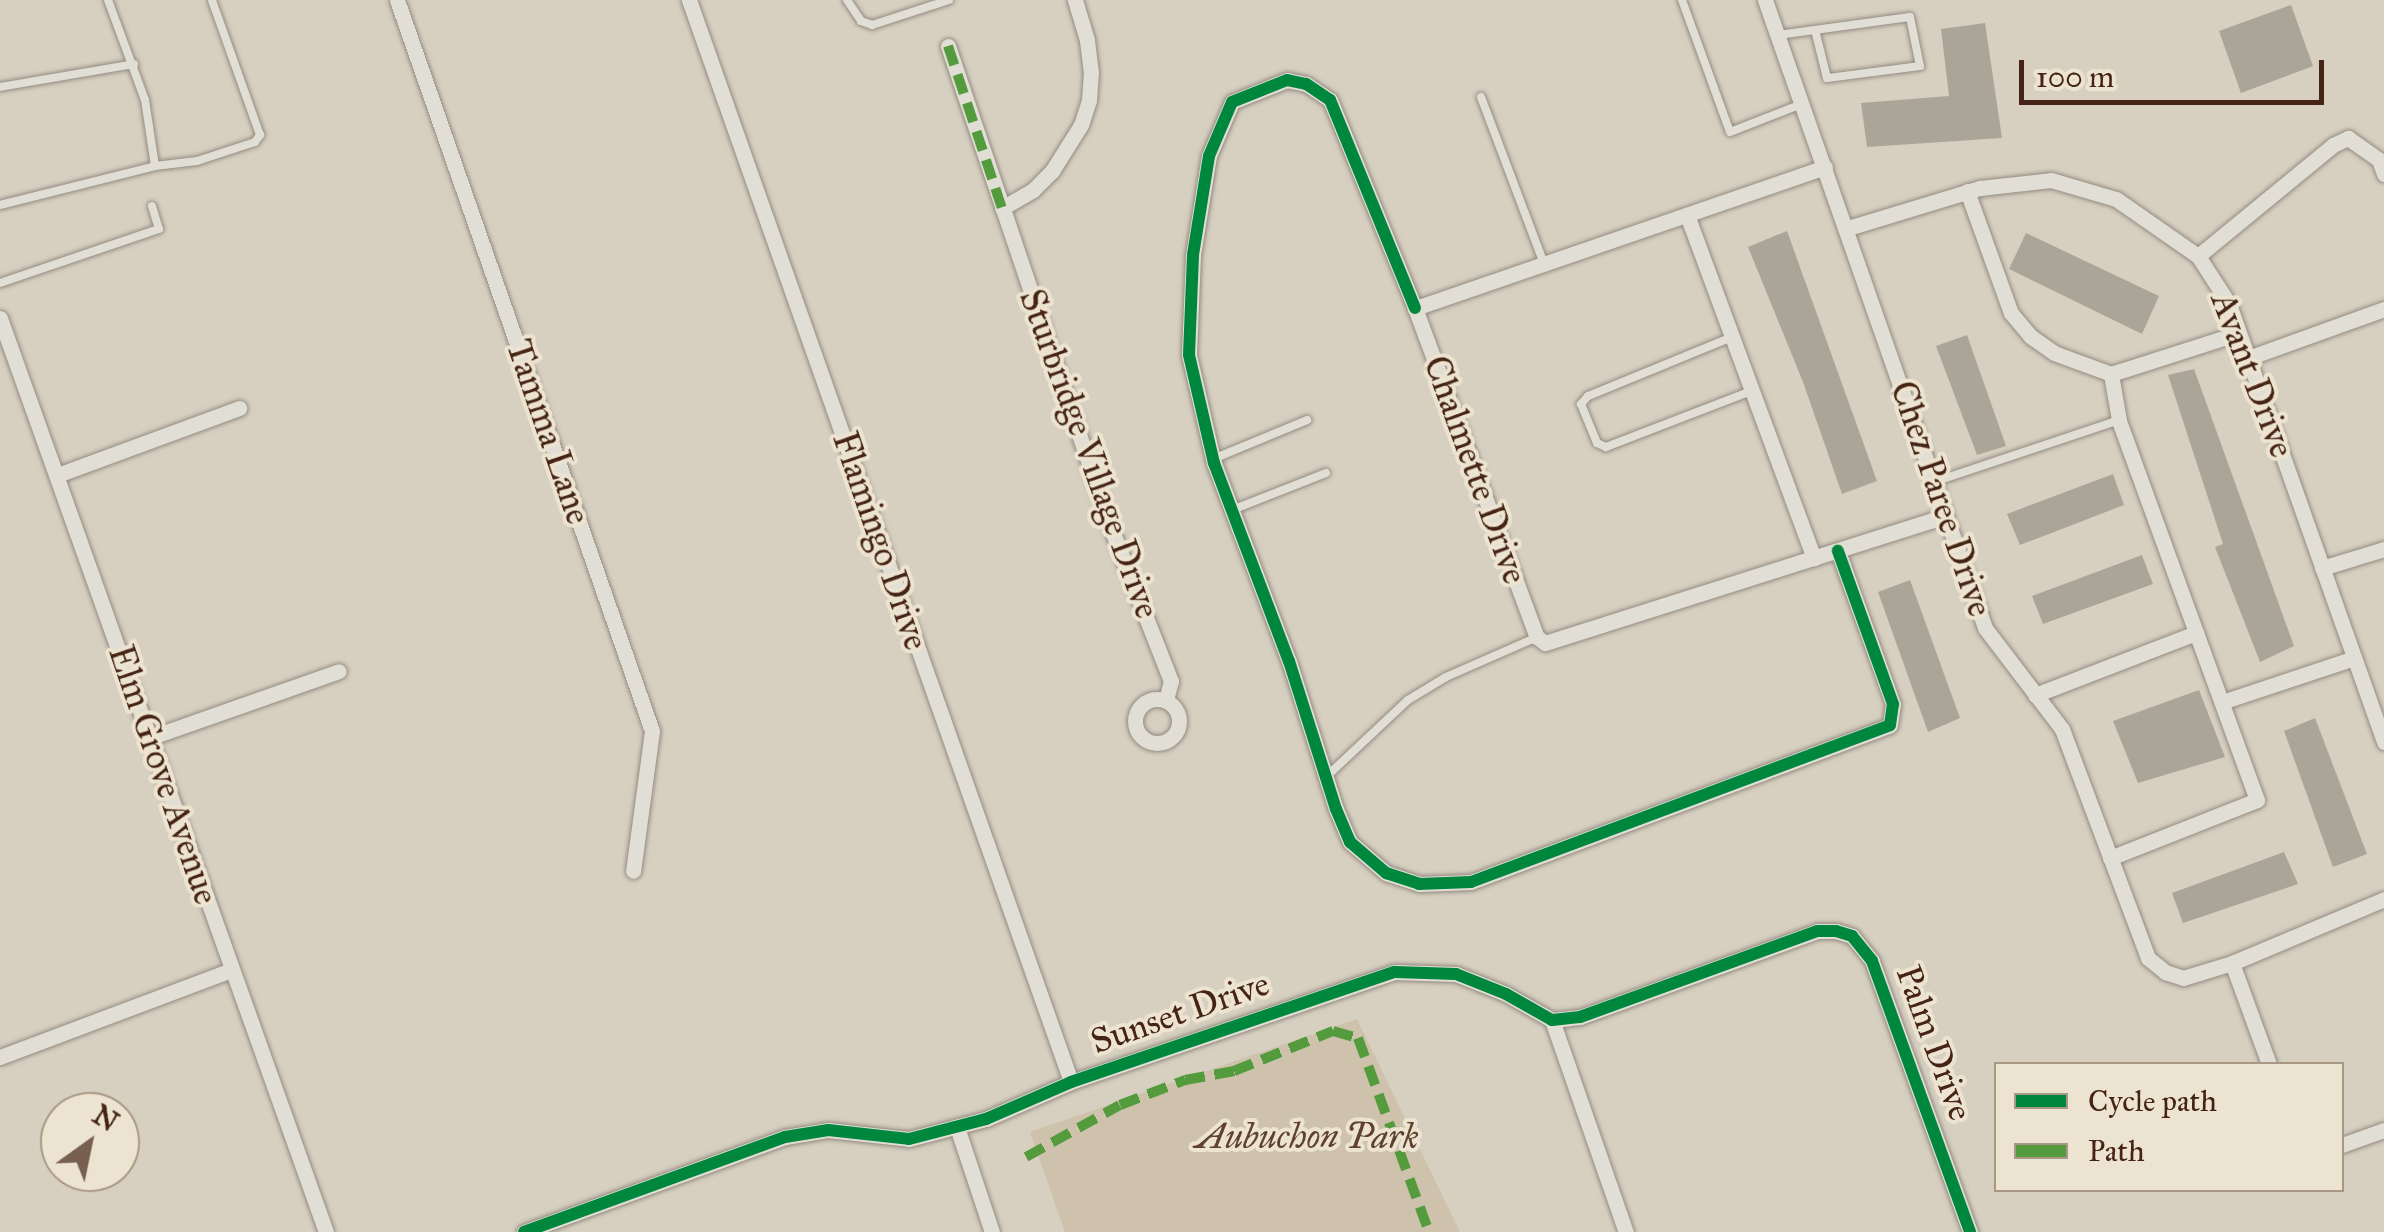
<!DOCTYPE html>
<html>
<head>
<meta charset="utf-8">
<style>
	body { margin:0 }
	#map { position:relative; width:2384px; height:1232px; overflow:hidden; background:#d7d0c1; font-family:"IM FELL Great Primer",serif }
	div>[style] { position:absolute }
	.green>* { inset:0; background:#cec2ac }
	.building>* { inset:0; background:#aba499 }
	.roads { filter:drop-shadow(0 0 2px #948b81) drop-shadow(0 0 2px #948b81) }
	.service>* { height:8px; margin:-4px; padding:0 4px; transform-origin:4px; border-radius:4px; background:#e1ded5 }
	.minor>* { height:15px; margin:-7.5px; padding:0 7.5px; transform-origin:7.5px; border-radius:7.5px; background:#e1ded5 }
	.minor>.ring { margin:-7.5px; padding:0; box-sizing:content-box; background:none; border:15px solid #e1ded5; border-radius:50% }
	.quiet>* { height:10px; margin-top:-5px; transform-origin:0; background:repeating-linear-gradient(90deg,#549b3d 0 20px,transparent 0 30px) }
	.cycleway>* { height:12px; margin:-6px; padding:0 6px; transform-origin:6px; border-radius:6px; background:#00873e }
	span { translate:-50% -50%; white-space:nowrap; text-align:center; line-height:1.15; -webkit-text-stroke:8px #ece3d0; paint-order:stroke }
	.street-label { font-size:35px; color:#452415 }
	.park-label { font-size:35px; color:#5f4130; font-style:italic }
	.legend { position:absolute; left:1994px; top:1062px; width:350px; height:130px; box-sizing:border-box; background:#ece3d0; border:2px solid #a99785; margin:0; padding:12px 18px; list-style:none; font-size:30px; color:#452415 }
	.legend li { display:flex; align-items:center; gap:20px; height:50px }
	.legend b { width:50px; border:2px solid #a99785 }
	.north { position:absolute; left:40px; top:1092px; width:100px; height:100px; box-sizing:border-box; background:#ece3d0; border:2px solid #a99785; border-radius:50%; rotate:33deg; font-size:28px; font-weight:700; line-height:40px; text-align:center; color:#452415 }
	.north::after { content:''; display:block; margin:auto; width:35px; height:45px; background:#786051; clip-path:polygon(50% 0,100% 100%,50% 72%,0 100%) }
	.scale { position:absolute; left:2019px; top:60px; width:305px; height:45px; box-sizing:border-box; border:5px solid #452415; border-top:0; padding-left:12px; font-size:30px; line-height:35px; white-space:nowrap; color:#452415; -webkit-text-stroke:8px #ece3d0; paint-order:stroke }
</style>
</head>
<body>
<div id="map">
	<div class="green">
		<i style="clip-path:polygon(1357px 1019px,1460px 1232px,1065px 1232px,1030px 1132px)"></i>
	</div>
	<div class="building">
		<i style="clip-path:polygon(2291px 5px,2313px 66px,2241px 93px,2219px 31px)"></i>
		<i style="clip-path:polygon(1985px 23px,2002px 138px,1867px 147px,1861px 103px,1949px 96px,1941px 29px)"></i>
		<i style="clip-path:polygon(1787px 231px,1877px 481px,1842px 494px,1803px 382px,1748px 247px)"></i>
		<i style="clip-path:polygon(2026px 233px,2159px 296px,2142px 334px,2009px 269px)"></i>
		<i style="clip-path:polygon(1967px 335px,2006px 446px,1977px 455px,1936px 346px)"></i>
		<i style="clip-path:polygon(2194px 369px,2294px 646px,2260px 662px,2215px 547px,2223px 544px,2168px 375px)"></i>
		<i style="clip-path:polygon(2113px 474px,2124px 505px,2020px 545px,2007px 514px)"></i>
		<i style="clip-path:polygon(2142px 555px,2153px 584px,2043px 624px,2032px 596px)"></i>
		<i style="clip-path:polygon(1910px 580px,1960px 718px,1928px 732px,1878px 592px)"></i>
		<i style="clip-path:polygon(2199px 690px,2225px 757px,2138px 783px,2113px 721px)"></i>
		<i style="clip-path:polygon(2315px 718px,2367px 854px,2333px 867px,2284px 731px)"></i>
		<i style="clip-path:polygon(2284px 852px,2298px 884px,2183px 923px,2172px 893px)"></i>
	</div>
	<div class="roads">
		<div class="service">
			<i style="left:847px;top:0;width:25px;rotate:56deg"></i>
			<i style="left:861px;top:21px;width:12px;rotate:20deg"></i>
			<i style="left:872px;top:25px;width:81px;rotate:-18deg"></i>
			<i style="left:1682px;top:0;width:140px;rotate:70deg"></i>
			<i style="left:1730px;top:132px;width:77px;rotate:-21.3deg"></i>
			<i style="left:1778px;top:35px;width:133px;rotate:-7.8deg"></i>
			<i style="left:1910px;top:17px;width:50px;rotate:78.5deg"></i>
			<i style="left:1920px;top:66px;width:94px;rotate:172.6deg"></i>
			<i style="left:1827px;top:78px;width:49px;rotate:-104deg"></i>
			<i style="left:0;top:87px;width:136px;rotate:-9.7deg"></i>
			<i style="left:1481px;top:97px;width:178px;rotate:69.3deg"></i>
			<i style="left:155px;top:166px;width:42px;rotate:-6.8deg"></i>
			<i style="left:197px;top:161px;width:61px;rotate:-18.1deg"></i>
			<i style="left:255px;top:142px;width:9px;rotate:-54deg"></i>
			<i style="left:260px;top:135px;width:143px;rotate:-109.6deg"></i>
			<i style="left:0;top:205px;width:160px;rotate:-14.1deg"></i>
			<i style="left:155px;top:166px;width:67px;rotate:-98.6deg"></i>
			<i style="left:145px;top:100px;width:107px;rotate:-110.3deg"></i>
			<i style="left:0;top:283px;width:168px;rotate:-18.8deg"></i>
			<i style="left:159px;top:229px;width:24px;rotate:-107deg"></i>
			<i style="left:1732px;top:337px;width:156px;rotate:157.7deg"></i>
			<i style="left:1588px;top:396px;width:11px;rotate:131deg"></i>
			<i style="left:1581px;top:404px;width:42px;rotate:67.7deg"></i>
			<i style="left:1597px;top:443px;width:10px;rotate:24deg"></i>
			<i style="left:1606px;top:447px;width:155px;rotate:-21.1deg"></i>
			<i style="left:1213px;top:459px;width:102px;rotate:-22.5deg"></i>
			<i style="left:1934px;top:482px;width:195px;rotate:-18.5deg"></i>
			<i style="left:1232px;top:510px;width:101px;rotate:-21.5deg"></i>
			<i style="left:1327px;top:776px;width:111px;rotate:-43.2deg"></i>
			<i style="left:1408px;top:700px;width:44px;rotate:-31.2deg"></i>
			<i style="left:1446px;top:677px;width:99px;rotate:-23.7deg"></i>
		</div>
		<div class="minor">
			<i style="left:397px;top:0;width:774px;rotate:70.77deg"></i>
			<i style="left:652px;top:731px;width:141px;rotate:97.7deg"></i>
			<i style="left:689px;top:0;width:1147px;rotate:70.55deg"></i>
			<i style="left:1765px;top:0;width:665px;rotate:70.69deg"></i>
			<i style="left:1985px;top:628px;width:127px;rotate:52.7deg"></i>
			<i style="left:2062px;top:729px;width:245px;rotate:69.4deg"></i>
			<i style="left:2148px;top:958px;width:22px;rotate:39deg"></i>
			<i style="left:2165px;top:972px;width:19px;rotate:18deg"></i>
			<i style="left:2183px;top:978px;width:51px;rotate:-17deg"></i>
			<i style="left:2232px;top:963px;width:165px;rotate:-22.8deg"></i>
			<i style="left:948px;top:46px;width:503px;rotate:71.35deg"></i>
			<i style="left:1109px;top:523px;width:170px;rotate:68.6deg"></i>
			<i style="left:1171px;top:681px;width:20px;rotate:105deg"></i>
			<i style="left:1825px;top:167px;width:434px;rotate:161deg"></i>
			<i style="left:1415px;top:308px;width:351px;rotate:69.7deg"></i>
			<i style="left:1537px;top:637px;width:10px;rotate:37deg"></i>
			<i style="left:1545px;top:643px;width:420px;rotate:-17.6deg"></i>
			<i style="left:1967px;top:191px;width:130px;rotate:70.2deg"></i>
			<i style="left:2011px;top:313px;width:30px;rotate:50deg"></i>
			<i style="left:2030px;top:336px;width:29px;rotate:35deg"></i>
			<i style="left:2054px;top:353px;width:61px;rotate:20.2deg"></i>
			<i style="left:2111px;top:374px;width:134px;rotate:-17.8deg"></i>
			<i style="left:1002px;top:208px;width:36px;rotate:-30deg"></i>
			<i style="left:1033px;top:190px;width:27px;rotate:-45deg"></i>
			<i style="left:1052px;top:171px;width:54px;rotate:-57.8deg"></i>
			<i style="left:1081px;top:125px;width:26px;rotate:-72deg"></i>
			<i style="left:1089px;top:100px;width:27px;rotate:-86deg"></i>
			<i style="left:1091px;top:73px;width:33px;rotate:-97deg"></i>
			<i style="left:1087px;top:40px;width:42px;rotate:-106.7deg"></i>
			<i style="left:1687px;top:215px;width:366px;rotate:69.7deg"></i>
			<i style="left:1848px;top:228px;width:138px;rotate:-16.9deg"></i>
			<i style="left:1980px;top:188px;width:71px;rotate:-6.4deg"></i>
			<i style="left:2051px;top:180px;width:68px;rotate:16.3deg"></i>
			<i style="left:2116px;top:199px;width:100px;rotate:34.8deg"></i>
			<i style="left:2198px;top:256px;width:57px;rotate:57.1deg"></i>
			<i style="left:2229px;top:304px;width:465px;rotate:70.5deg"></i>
			<i style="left:2198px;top:256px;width:175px;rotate:-39.4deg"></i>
			<i style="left:2333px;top:145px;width:17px;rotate:-25deg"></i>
			<i style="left:2348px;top:138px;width:38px;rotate:35deg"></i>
			<i style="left:2379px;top:160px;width:15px;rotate:70deg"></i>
			<i style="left:1415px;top:308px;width:225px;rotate:-112.2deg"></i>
			<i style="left:1330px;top:100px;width:29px;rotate:-146deg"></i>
			<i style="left:1306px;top:84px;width:19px;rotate:-168deg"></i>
			<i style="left:1287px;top:80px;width:59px;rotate:158.2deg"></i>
			<i style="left:1232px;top:102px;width:59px;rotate:113.1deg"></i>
			<i style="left:1209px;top:156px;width:100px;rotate:99.2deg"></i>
			<i style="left:1193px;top:255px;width:100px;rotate:92.3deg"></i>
			<i style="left:1189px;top:355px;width:111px;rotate:77deg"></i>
			<i style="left:1214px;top:463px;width:212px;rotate:69.3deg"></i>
			<i style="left:1289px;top:661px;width:155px;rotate:72.4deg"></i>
			<i style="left:1336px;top:809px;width:36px;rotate:67deg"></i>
			<i style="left:1350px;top:842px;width:48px;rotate:40.7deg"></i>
			<i style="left:1386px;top:873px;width:35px;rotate:18deg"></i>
			<i style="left:1419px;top:884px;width:52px;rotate:-2.2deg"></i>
			<i style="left:1471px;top:882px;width:447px;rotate:-20.5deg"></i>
			<i style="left:1890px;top:725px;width:21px;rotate:-82deg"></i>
			<i style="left:1893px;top:704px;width:163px;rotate:-109.8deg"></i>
			<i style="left:0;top:318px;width:970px;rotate:70.37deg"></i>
			<i style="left:2248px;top:358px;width:145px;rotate:-19.8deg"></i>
			<i style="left:60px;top:474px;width:191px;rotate:-20.2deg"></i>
			<i style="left:2322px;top:568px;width:65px;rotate:-17deg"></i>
			<i style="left:2035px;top:695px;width:173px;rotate:-21.1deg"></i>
			<i class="ring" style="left:1135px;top:699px;width:29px;height:29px"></i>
			<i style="left:2222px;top:702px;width:139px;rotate:-18.4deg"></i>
			<i style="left:149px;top:738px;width:201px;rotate:-19.4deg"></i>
			<i style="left:2110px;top:858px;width:158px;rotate:-21.5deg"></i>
			<i style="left:2257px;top:800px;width:404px;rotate:-110deg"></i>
			<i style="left:2119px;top:420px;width:47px;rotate:-99.9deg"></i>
			<i style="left:2232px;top:963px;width:108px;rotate:69.9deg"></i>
			<i style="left:1552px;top:1020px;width:225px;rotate:70.8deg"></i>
			<i style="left:0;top:1057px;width:247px;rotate:-20.6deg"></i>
			<i style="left:957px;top:1127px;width:111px;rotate:71.6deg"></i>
			<i style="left:2342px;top:1145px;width:45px;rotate:-19.7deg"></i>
			<i style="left:524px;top:1232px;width:278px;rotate:-20deg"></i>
			<i style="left:785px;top:1137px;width:44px;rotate:-9.2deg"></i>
			<i style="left:828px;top:1130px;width:81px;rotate:6.3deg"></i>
			<i style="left:909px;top:1139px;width:80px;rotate:-14.6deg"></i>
			<i style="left:986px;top:1119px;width:93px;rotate:-23.5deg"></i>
			<i style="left:1071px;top:1082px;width:342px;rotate:-18.8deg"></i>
			<i style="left:1395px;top:972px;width:61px;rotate:1.9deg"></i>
			<i style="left:1456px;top:974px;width:54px;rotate:21.8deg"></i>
			<i style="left:1506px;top:994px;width:53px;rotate:29.5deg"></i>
			<i style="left:1552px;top:1020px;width:28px;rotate:-6deg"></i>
			<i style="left:1580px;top:1017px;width:252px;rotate:-19.9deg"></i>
			<i style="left:1817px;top:931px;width:19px"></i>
			<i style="left:1836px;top:931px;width:17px;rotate:17deg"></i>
			<i style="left:1852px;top:936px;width:32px;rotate:51deg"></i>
			<i style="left:1872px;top:961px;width:288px;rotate:70.1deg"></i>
		</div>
	</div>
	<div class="quiet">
		<i style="left:948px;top:46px;width:171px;rotate:71.6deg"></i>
		<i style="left:1026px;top:1157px;width:107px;rotate:-29deg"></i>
		<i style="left:1120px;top:1105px;width:70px;rotate:-21deg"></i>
		<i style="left:1185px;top:1080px;width:50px;rotate:-10.4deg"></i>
		<i style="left:1234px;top:1071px;width:107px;rotate:-22deg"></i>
		<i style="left:1333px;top:1031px;width:26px;rotate:16deg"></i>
		<i style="left:1358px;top:1038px;width:207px;rotate:69.9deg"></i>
	</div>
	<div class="cycleway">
		<i style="left:1415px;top:308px;width:225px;rotate:-112.2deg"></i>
		<i style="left:1330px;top:100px;width:29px;rotate:-146deg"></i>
		<i style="left:1306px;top:84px;width:19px;rotate:-168deg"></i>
		<i style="left:1287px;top:80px;width:59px;rotate:158.2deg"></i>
		<i style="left:1232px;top:102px;width:59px;rotate:113.1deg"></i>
		<i style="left:1209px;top:156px;width:100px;rotate:99.2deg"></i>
		<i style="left:1193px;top:255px;width:100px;rotate:92.3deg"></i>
		<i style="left:1189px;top:355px;width:111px;rotate:77deg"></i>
		<i style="left:1214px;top:463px;width:212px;rotate:69.3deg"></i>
		<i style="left:1289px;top:661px;width:155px;rotate:72.4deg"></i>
		<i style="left:1336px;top:809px;width:36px;rotate:67deg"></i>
		<i style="left:1350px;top:842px;width:48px;rotate:40.7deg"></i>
		<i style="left:1386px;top:873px;width:35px;rotate:18deg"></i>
		<i style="left:1419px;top:884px;width:52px;rotate:-2.2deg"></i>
		<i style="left:1471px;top:882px;width:447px;rotate:-20.5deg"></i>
		<i style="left:1890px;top:725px;width:21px;rotate:-82deg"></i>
		<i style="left:1893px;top:704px;width:163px;rotate:-109.8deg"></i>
		<i style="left:524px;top:1232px;width:278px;rotate:-20deg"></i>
		<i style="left:785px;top:1137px;width:44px;rotate:-9.2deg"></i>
		<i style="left:828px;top:1130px;width:81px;rotate:6.3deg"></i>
		<i style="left:909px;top:1139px;width:80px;rotate:-14.6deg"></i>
		<i style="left:986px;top:1119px;width:93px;rotate:-23.5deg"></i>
		<i style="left:1071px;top:1082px;width:342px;rotate:-18.8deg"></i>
		<i style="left:1395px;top:972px;width:61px;rotate:1.9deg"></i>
		<i style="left:1456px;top:974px;width:54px;rotate:21.8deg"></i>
		<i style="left:1506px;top:994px;width:53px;rotate:29.5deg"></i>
		<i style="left:1552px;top:1020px;width:28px;rotate:-6deg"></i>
		<i style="left:1580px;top:1017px;width:252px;rotate:-19.9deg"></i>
		<i style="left:1817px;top:931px;width:19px"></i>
		<i style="left:1836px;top:931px;width:17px;rotate:17deg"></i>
		<i style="left:1852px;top:936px;width:32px;rotate:51deg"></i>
		<i style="left:1872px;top:961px;width:288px;rotate:70.1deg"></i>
	</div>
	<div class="street-label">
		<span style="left:2252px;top:375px;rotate:69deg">Avant Drive</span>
		<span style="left:548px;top:432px;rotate:71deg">Tamma Lane</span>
		<span style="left:1089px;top:454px;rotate:70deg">Sturbridge Village Drive</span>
		<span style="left:1475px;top:470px;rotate:70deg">Chalmette Drive</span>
		<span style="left:1941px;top:499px;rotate:71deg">Chez Paree Drive</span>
		<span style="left:880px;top:541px;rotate:71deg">Flamingo Drive</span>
		<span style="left:163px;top:775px;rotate:71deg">Elm Grove Avenue</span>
		<span style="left:1180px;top:1013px;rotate:-19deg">Sunset Drive</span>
		<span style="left:1934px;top:1043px;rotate:70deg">Palm Drive</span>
	</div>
	<div class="park-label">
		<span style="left:1307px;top:1137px">Aubuchon Park</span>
	</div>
	<ul class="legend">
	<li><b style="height:12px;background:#00873e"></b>Cycle path</li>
	<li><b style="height:12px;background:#549b3d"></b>Path</li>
	</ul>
	<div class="north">N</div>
	<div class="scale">100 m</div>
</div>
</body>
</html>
